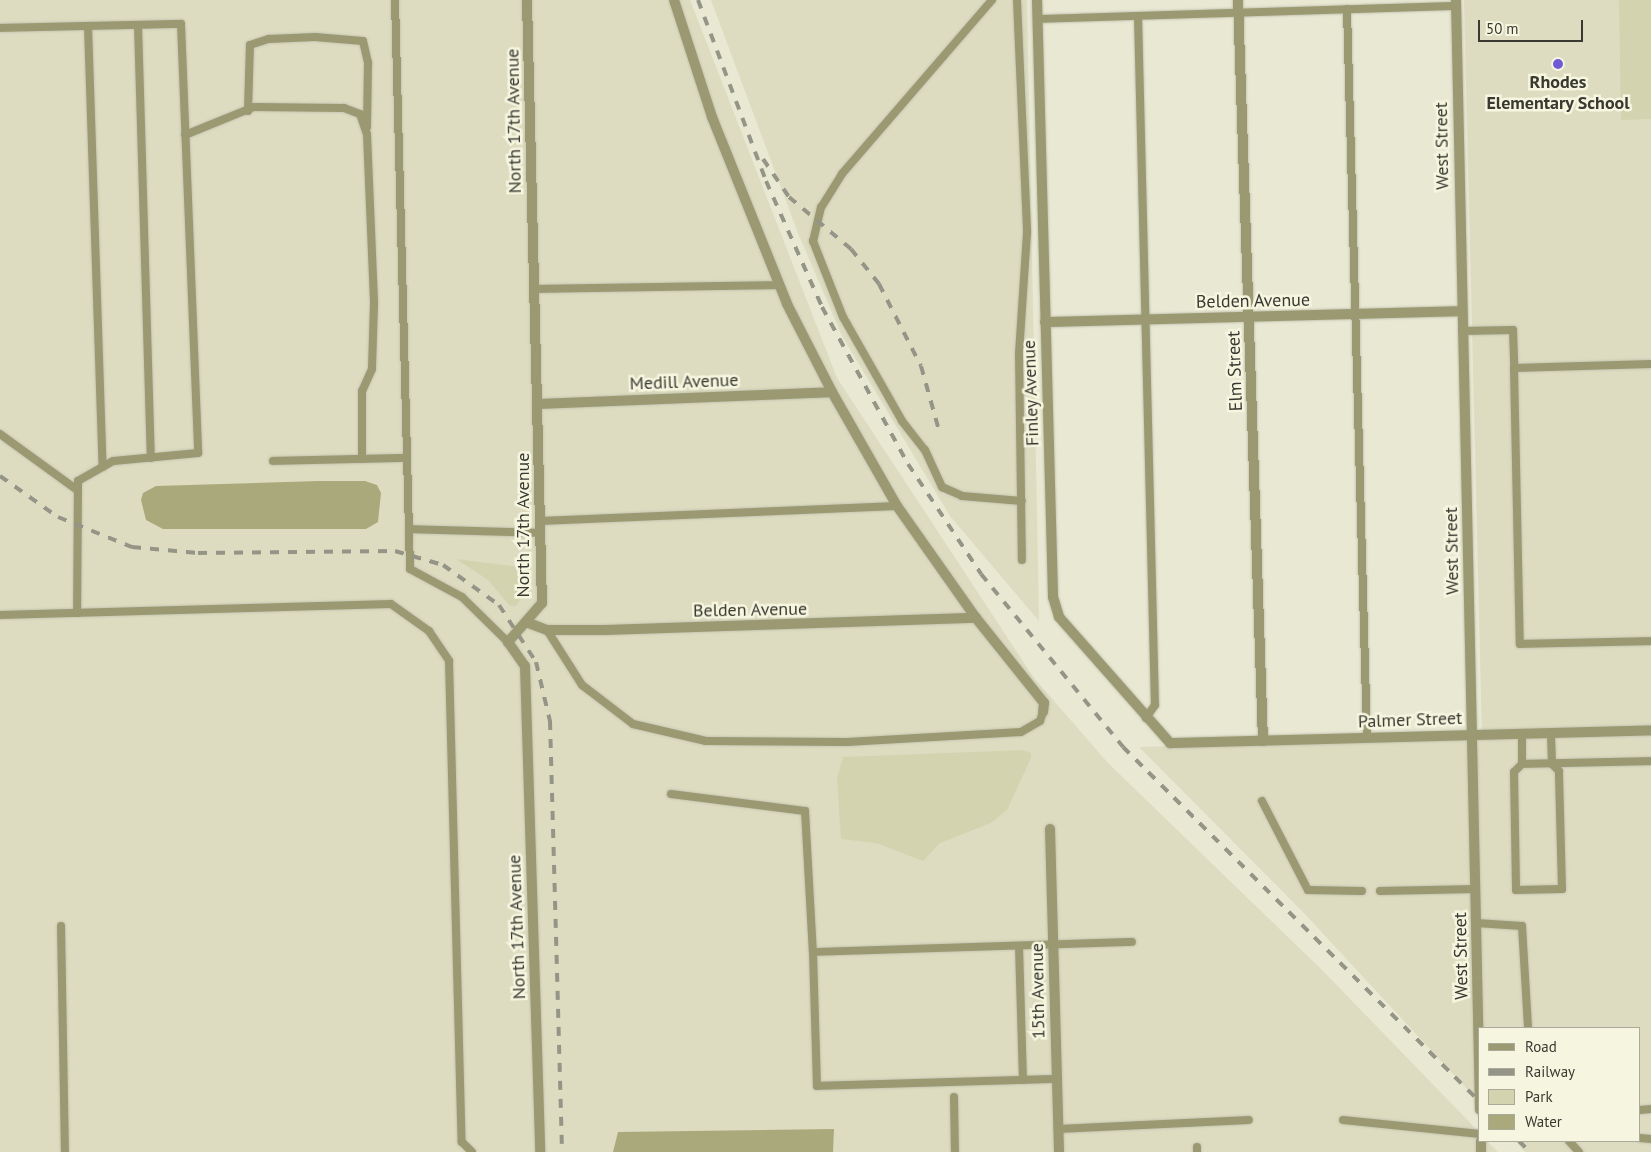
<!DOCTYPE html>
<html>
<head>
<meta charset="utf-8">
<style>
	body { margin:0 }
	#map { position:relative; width:1651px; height:1152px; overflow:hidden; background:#e8e8d3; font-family:"PT Sans",sans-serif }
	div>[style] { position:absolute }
	.built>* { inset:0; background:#dddcc0 }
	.green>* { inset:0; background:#d3d3b0 }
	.water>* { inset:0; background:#aaa97b }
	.roads { filter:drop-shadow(0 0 1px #c5c5b3) drop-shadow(0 0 1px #c5c5b3) }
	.service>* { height:8px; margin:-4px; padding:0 4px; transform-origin:4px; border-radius:4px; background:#9a9971 }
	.minor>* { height:10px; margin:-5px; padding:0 5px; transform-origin:5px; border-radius:5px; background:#9a9971 }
	.rail>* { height:4px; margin-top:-2px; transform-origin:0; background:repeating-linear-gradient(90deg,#959587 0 9px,transparent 0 18px) }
	.dots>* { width:14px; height:14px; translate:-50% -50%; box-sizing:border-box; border:2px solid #f6f6e0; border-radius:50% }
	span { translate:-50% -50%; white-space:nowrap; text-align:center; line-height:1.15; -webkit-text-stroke:5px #f6f6e0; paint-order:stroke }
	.poi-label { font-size:18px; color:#393931; font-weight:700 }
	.street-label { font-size:18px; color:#393931 }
	.legend { position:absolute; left:1478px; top:1027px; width:162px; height:115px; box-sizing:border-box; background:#f6f6e0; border:1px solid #aaaa9a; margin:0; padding:6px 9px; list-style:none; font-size:15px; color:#393931 }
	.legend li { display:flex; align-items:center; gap:10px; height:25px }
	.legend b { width:25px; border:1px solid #aaaa9a }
	.scale { position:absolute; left:1478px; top:20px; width:105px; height:22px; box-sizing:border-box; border:2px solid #393931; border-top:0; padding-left:6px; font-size:15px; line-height:18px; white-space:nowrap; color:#393931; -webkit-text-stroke:4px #f6f6e0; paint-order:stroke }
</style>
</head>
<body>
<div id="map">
	<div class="built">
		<i style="clip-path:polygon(0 0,690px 0,837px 378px,1034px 678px,1108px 763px,1322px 970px,1480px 1133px,1480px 1141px,1487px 1141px,1498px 1152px,0 1152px)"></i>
		<i style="clip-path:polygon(711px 0,1027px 0,1039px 621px,950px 516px,842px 336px,798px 233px)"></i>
		<i style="clip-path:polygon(1464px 0,1651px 0,1651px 1152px,1525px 1152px,1515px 1141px,1640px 1141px,1640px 1028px,1480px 1028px,1480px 1103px,1303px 912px,1139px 747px,1482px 737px)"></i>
	</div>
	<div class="green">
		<i style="clip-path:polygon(1619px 0,1651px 0,1651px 119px,1621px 120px)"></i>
		<i style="clip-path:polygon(456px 559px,528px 568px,528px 588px,516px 606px,510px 606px,488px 580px)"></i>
		<i style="clip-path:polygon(1022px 750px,1031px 753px,1031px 758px,1007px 810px,991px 823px,940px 843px,923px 861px,876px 843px,841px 839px,837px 778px,843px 757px)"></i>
	</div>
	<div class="water">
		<i style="clip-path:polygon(318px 481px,365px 481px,377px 485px,381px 493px,378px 522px,366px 529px,163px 529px,146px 520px,141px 500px,143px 493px,156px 486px)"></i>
		<i style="clip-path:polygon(834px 1129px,833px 1152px,613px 1152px,618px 1132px)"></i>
	</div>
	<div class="roads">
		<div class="service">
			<i style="left:395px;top:0;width:569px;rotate:88.49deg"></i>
			<i style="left:410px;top:569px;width:59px;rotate:28.3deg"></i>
			<i style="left:462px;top:597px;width:64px;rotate:44.4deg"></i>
			<i style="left:992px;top:0;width:230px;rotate:130.8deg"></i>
			<i style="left:842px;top:174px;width:39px;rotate:122deg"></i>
			<i style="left:821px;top:207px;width:35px;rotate:103deg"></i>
			<i style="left:813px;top:241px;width:82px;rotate:68.5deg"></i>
			<i style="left:843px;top:317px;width:120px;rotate:60.4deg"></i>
			<i style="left:902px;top:421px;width:37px;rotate:52deg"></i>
			<i style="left:925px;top:450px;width:41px;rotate:65.3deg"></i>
			<i style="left:942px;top:487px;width:22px;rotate:24deg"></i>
			<i style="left:962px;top:496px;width:60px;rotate:4.8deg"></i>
			<i style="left:1017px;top:0;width:233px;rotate:87.5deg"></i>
			<i style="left:1027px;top:233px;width:120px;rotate:93.8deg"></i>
			<i style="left:1019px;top:353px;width:207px;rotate:89.2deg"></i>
			<i style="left:1347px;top:9px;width:729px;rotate:88.43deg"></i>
			<i style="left:1138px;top:16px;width:689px;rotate:88.59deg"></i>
			<i style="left:1155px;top:705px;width:16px;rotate:125deg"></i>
			<i style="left:1038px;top:19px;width:418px;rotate:-1.8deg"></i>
			<i style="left:138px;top:25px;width:433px;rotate:88.3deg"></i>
			<i style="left:88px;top:26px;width:441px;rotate:88.1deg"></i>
			<i style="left:0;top:28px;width:181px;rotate:-1.3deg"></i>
			<i style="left:181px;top:24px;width:429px;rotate:87.7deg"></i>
			<i style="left:198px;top:453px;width:85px;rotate:174.6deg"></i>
			<i style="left:113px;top:461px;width:40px;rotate:150.3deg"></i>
			<i style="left:78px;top:481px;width:132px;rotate:90.4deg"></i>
			<i style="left:248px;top:111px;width:66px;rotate:-88.3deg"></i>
			<i style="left:250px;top:45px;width:20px;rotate:-18deg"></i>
			<i style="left:269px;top:39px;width:46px;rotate:-2.5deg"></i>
			<i style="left:315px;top:37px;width:48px;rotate:4.8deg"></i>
			<i style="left:363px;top:41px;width:23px;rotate:77deg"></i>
			<i style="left:368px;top:63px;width:64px;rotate:90.9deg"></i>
			<i style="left:185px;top:135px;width:74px;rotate:-22.1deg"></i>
			<i style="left:254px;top:107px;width:90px;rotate:0.6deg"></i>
			<i style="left:344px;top:108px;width:17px;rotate:21deg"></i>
			<i style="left:360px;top:114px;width:21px;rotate:71deg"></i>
			<i style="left:367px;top:134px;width:170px;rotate:87.6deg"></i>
			<i style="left:374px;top:304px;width:65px;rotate:91.8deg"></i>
			<i style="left:372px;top:369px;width:24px;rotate:114deg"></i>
			<i style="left:362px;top:391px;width:68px;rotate:90deg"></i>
			<i style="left:534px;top:289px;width:245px;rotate:-0.9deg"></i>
			<i style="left:1462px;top:331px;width:51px;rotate:-1.1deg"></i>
			<i style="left:1513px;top:330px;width:38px;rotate:88deg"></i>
			<i style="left:1514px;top:368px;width:137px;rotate:-1.7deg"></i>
			<i style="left:1514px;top:368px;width:276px;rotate:88.8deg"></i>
			<i style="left:1520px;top:644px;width:131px;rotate:-1.3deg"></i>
			<i style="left:0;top:434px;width:95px;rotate:36deg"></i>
			<i style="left:273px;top:461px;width:134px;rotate:-1.3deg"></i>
			<i style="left:540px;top:521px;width:357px;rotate:-2.4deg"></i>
			<i style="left:409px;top:529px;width:132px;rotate:1.7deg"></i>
			<i style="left:0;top:615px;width:391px;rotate:-1.6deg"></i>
			<i style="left:391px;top:604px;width:47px;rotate:35.4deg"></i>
			<i style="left:429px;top:631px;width:36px;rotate:56deg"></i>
			<i style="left:449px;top:661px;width:481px;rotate:88.5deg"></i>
			<i style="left:462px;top:1142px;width:14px;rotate:45deg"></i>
			<i style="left:547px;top:630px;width:65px;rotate:57.5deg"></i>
			<i style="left:582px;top:685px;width:64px;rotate:37.4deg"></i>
			<i style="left:633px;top:724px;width:75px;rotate:13.1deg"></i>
			<i style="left:706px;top:741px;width:141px;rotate:0.4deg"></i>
			<i style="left:847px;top:742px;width:174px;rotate:-3.3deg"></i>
			<i style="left:1021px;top:732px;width:22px;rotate:-30deg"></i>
			<i style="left:1040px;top:721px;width:9px;rotate:-72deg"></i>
			<i style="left:1522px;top:733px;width:31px;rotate:90deg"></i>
			<i style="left:1522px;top:764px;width:11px;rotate:135deg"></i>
			<i style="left:1514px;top:772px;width:118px;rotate:89deg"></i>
			<i style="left:1516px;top:890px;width:46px;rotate:-1.2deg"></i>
			<i style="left:1562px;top:889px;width:118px;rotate:-91.5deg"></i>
			<i style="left:1559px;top:771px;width:10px;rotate:-135deg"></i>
			<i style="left:1552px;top:764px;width:31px;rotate:-92deg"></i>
			<i style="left:1522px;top:764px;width:129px;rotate:-1.3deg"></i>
			<i style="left:671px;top:794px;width:135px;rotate:7.2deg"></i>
			<i style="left:805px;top:811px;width:141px;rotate:86.8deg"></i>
			<i style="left:813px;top:952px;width:319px;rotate:-1.8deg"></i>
			<i style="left:1262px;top:801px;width:100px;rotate:62.7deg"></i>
			<i style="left:1308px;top:890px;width:54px;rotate:1.1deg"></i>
			<i style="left:1380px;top:891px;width:96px;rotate:-1.2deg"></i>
			<i style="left:1476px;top:923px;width:46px;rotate:3.7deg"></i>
			<i style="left:1522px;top:926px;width:102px;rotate:86.6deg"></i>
			<i style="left:61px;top:926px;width:226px;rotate:89deg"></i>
			<i style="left:1019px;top:946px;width:134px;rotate:88.3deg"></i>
			<i style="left:813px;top:952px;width:134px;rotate:88.3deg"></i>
			<i style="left:817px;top:1086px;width:240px;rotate:-1.7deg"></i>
			<i style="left:954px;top:1097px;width:55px;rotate:89deg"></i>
			<i style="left:1640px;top:1110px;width:11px;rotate:-5deg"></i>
			<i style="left:1343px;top:1120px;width:138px;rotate:5.8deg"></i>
			<i style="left:1058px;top:1129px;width:191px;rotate:-2.7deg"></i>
			<i style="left:1640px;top:1138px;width:11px;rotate:5deg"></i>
			<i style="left:1569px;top:1141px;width:15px;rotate:48deg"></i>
			<i style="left:1197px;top:1147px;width:5px;rotate:90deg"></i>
		</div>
		<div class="minor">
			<i style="left:527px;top:0;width:603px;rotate:88.58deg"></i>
			<i style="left:542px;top:603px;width:52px;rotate:131.1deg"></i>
			<i style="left:508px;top:642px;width:29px;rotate:55deg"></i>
			<i style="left:525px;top:666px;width:486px;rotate:88.2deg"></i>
			<i style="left:674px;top:0;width:123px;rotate:72deg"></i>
			<i style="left:712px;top:117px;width:201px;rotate:68.1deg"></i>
			<i style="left:787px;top:304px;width:99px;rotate:62.9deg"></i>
			<i style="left:832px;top:392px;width:131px;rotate:60.3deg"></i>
			<i style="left:897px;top:506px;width:137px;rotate:54.8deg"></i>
			<i style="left:976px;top:618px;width:109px;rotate:51.3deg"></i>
			<i style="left:1044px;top:703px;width:9px;rotate:96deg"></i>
			<i style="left:1037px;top:0;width:597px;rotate:88.46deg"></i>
			<i style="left:1053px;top:597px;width:21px;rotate:73deg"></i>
			<i style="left:1059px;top:617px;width:168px;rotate:48.6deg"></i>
			<i style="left:1170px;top:743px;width:481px;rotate:-1.5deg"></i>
			<i style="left:1238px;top:0;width:741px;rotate:88.07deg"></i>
			<i style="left:1456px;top:0;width:1110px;rotate:88.76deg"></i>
			<i style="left:1045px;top:322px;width:417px;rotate:-1.5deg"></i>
			<i style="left:537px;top:404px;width:295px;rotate:-2.3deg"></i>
			<i style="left:526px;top:622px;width:22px;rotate:21deg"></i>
			<i style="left:547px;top:630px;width:58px"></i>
			<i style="left:605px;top:630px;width:371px;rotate:-1.9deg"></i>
			<i style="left:1050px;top:829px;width:323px;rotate:88.4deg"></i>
			<i style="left:1481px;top:1141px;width:11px;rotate:90deg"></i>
		</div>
	</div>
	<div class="rail">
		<i style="left:698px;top:0;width:193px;rotate:69.4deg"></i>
		<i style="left:766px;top:181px;width:138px;rotate:66deg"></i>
		<i style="left:822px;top:307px;width:179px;rotate:61.3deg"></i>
		<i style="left:908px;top:464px;width:132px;rotate:56.4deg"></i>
		<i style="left:981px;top:574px;width:224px;rotate:50.6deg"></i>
		<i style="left:1123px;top:747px;width:503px;rotate:44.84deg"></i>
		<i style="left:763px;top:159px;width:46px;rotate:55.6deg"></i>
		<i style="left:789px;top:197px;width:81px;rotate:40deg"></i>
		<i style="left:851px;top:249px;width:45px;rotate:51.3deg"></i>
		<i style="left:879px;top:284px;width:92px;rotate:62.9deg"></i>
		<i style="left:921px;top:366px;width:71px;rotate:74.4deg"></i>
		<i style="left:0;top:476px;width:71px;rotate:35.3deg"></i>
		<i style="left:58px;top:517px;width:80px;rotate:22.1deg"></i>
		<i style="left:132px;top:547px;width:66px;rotate:5.2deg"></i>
		<i style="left:198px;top:553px;width:197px;rotate:-0.6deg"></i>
		<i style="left:395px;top:551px;width:50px;rotate:16.3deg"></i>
		<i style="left:443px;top:565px;width:69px;rotate:35.5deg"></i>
		<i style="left:499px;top:605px;width:68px;rotate:57deg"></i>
		<i style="left:536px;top:662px;width:61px;rotate:76.7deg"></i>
		<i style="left:550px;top:721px;width:431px;rotate:88.4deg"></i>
		<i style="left:1519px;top:1141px;width:16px;rotate:45deg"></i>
	</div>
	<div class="dots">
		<i style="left:1558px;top:64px;background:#705bd5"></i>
	</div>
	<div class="poi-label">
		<span style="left:1558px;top:93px">Rhodes<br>Elementary School</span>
	</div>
	<div class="street-label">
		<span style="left:514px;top:121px;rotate:-91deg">North 17th Avenue</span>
		<span style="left:1442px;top:146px;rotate:-91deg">West Street</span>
		<span style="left:1253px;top:301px;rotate:-1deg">Belden Avenue</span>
		<span style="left:1235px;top:371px;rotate:-92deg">Elm Street</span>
		<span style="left:684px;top:382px;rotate:-2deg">Medill Avenue</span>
		<span style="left:1031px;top:393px;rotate:-92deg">Finley Avenue</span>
		<span style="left:523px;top:525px;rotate:-90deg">North 17th Avenue</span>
		<span style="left:1452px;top:551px;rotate:-91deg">West Street</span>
		<span style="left:750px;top:610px;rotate:-1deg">Belden Avenue</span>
		<span style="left:1410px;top:720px;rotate:-2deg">Palmer Street</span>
		<span style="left:517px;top:927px;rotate:-92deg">North 17th Avenue</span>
		<span style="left:1461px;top:956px;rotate:-91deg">West Street</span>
		<span style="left:1038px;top:991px;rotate:-91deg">15th Avenue</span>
	</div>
	<ul class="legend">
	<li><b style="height:6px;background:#9a9971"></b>Road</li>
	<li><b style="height:6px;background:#959587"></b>Railway</li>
	<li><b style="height:14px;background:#d3d3b0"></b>Park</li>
	<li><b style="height:14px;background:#aaa97b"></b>Water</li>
	</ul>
	<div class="scale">50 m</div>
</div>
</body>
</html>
